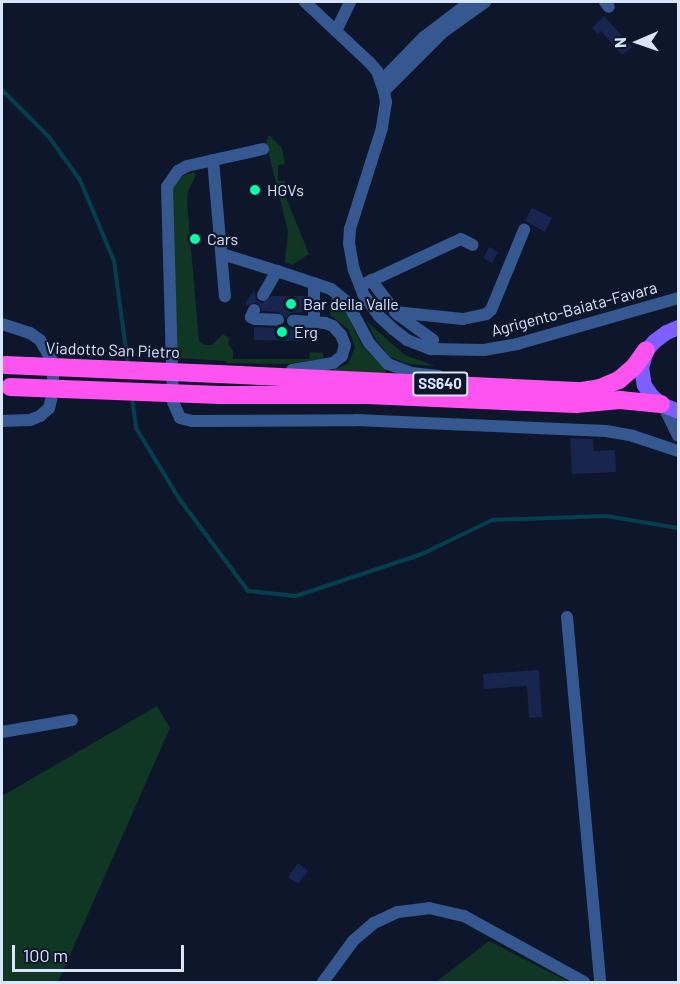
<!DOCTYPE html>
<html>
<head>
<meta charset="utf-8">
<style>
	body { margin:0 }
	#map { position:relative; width:680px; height:984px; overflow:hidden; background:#0e162b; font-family:Barlow,sans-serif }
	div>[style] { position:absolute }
	.green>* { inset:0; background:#103624 }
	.stream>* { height:4px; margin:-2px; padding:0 2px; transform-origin:2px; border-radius:2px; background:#043f4e }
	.building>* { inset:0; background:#18254f }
	.minor>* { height:12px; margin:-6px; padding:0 6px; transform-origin:6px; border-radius:6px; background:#34588f }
	.major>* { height:15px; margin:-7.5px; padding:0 7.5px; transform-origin:7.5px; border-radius:7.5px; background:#7d5fff }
	.highway>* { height:18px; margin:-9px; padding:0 9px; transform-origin:9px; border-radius:9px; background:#ff53f1 }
	.highway-bridge>* { height:18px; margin:-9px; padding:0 9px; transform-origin:9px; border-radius:9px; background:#ff53f1 }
	.dots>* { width:16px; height:16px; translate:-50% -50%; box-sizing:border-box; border:3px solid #0e162b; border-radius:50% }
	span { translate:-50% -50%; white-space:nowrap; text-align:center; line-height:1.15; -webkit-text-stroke:4.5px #0e162b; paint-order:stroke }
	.shield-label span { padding:2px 4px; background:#0e162b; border:2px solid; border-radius:4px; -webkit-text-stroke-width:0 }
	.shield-label { font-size:15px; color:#d8e5ff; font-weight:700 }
	.poi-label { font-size:16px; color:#d8e5ff }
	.left { translate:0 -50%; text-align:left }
	.street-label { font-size:16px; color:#d8e5ff }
	.frame { position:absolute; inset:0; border:3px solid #d8e5ff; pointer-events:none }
	.north { position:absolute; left:608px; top:12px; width:60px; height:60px; -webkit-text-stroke:4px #0e162b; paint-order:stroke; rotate:268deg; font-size:16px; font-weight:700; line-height:24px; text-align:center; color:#d8e5ff }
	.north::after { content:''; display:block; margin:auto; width:21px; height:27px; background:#d8e5ff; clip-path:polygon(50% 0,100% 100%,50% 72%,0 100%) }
	.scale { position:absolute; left:12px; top:945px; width:172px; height:27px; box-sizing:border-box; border:3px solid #d8e5ff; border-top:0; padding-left:8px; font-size:18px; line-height:21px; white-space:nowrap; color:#d8e5ff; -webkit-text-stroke:4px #0e162b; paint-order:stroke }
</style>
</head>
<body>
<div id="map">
	<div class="green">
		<i style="clip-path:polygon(269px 135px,282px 148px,285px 164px,278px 165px,278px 181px,285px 181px,285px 195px,309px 254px,292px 265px,285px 262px,288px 231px,266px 143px)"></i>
		<i style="clip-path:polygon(194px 172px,196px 175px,188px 191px,187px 202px,199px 341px,205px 345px,212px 345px,223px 334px,230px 339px,228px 344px,233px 351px,233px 359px,309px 359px,310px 352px,323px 353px,324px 359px,285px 364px,227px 363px,226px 361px,176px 358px,172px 188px,180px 177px)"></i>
		<i style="clip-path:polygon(331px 296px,343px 306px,362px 346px,386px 370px,385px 376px,328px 372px,348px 364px,355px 347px,348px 329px,330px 315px)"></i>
		<i style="clip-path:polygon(366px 321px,405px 355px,435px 366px,408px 364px,390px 357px,377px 341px)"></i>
		<i style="clip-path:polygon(157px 706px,170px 728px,58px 982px,2px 982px,2px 796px)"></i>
		<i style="clip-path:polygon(489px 941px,569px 982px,436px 982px)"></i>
	</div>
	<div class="stream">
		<i style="left:2px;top:90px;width:66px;rotate:45deg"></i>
		<i style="left:49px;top:137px;width:53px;rotate:54.2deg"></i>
		<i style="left:80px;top:180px;width:88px;rotate:67.2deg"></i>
		<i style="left:114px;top:261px;width:104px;rotate:82.3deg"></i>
		<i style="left:132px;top:398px;width:30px;rotate:82deg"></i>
		<i style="left:136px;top:428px;width:84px;rotate:58.6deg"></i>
		<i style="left:180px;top:500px;width:114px;rotate:53.2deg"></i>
		<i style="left:248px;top:591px;width:48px;rotate:5.9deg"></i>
		<i style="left:296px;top:596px;width:133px;rotate:-18.4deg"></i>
		<i style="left:422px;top:554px;width:78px;rotate:-25.9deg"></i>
		<i style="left:492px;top:520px;width:114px;rotate:-2deg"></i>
		<i style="left:606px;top:516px;width:73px;rotate:9.5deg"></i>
	</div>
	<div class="building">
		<i style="clip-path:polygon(604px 16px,632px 47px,622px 55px,601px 31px,598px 34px,592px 28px)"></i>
		<i style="clip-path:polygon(532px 208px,552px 218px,545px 232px,525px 221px)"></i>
		<i style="clip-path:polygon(489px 247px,498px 252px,492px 263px,483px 258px)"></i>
		<i style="clip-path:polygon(254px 290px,256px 300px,262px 303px,272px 296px,306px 296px,306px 312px,290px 313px,286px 318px,279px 312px,262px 311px,257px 302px,247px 306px,245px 304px)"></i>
		<i style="clip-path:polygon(285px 324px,289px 328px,300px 330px,300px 341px,254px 340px,254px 327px,278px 328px)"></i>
		<i style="clip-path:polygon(570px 438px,593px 439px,594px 451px,615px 450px,616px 472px,572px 474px)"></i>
		<i style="clip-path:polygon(539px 670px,542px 717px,529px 718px,527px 686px,484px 689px,483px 674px)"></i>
		<i style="clip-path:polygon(298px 863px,308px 871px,298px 884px,288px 877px)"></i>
	</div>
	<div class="minor">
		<i style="left:305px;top:2px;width:89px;rotate:43.2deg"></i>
		<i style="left:370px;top:63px;width:11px;rotate:49deg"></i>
		<i style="left:377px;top:71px;width:21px;rotate:71deg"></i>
		<i style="left:384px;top:91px;width:11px;rotate:80deg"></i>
		<i style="left:386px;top:102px;width:26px;rotate:99deg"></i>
		<i style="left:382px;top:128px;width:106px;rotate:107.6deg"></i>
		<i style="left:350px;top:229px;width:14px;rotate:94deg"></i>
		<i style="left:349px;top:243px;width:27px;rotate:80deg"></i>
		<i style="left:354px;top:270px;width:26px;rotate:69deg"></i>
		<i style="left:363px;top:294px;width:27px;rotate:54deg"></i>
		<i style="left:379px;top:316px;width:19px;rotate:43deg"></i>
		<i style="left:393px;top:329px;width:18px;rotate:38deg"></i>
		<i style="left:407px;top:340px;width:26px;rotate:21deg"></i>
		<i style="left:431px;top:349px;width:53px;rotate:1.1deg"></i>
		<i style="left:484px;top:350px;width:34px;rotate:-10deg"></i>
		<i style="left:517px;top:344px;width:167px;rotate:-15.9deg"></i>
		<i style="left:605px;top:2px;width:6px;rotate:51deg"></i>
		<i style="left:336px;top:31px;width:32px;rotate:-64deg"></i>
		<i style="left:381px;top:81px;width:62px;rotate:-45.7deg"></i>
		<i style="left:424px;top:37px;width:58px;rotate:-37.3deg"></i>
		<i style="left:384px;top:91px;width:83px;rotate:-45deg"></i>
		<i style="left:443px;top:32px;width:52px;rotate:-35.5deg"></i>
		<i style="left:263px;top:149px;width:78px;rotate:167.4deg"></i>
		<i style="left:187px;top:166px;width:10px;rotate:151deg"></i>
		<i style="left:178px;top:171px;width:19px;rotate:125deg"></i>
		<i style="left:167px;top:187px;width:215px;rotate:88.4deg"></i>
		<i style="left:173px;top:402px;width:17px;rotate:66deg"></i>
		<i style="left:180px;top:418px;width:12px;rotate:14deg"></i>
		<i style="left:192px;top:421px;width:164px;rotate:-0.3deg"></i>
		<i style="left:356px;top:420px;width:250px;rotate:2.5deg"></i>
		<i style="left:606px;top:431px;width:27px;rotate:10deg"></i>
		<i style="left:633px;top:436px;width:47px;rotate:18.4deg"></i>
		<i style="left:213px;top:160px;width:137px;rotate:85deg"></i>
		<i style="left:222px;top:254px;width:58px;rotate:17.2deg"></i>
		<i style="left:371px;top:280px;width:43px;rotate:52.6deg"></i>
		<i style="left:397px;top:314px;width:44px;rotate:35.8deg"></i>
		<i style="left:433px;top:340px;width:9px;rotate:103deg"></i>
		<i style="left:360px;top:286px;width:111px;rotate:-25deg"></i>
		<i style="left:461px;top:239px;width:13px;rotate:27deg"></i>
		<i style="left:263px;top:295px;width:28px;rotate:-60deg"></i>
		<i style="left:277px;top:271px;width:57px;rotate:18.4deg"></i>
		<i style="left:331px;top:289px;width:21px;rotate:39deg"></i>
		<i style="left:347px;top:302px;width:47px;rotate:61.8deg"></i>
		<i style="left:369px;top:343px;width:28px;rotate:48deg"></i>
		<i style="left:388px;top:364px;width:25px;rotate:21deg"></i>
		<i style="left:411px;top:373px;width:28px;rotate:6deg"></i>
		<i style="left:254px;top:310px;width:8px;rotate:113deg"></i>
		<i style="left:251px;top:317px;width:4px;rotate:27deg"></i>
		<i style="left:255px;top:319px;width:23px;rotate:2deg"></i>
		<i style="left:395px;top:312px;width:68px;rotate:5.9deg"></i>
		<i style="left:463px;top:319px;width:24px;rotate:-12deg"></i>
		<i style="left:486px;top:314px;width:6px;rotate:-39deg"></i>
		<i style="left:491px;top:310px;width:87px;rotate:-67.6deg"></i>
		<i style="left:314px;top:322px;width:39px;rotate:-90deg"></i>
		<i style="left:2px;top:324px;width:29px;rotate:18deg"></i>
		<i style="left:30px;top:333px;width:12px;rotate:35deg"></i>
		<i style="left:40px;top:340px;width:22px;rotate:60deg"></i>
		<i style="left:51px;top:359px;width:28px;rotate:84deg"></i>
		<i style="left:54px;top:387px;width:22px;rotate:103deg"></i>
		<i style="left:49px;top:408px;width:12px;rotate:138deg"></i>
		<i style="left:40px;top:416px;width:11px;rotate:158deg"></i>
		<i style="left:30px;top:420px;width:28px;rotate:178deg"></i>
		<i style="left:292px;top:370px;width:42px;rotate:-9.7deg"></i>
		<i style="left:333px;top:363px;width:11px;rotate:-38deg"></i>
		<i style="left:342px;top:356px;width:11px;rotate:-75deg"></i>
		<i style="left:345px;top:345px;width:11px;rotate:-112deg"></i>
		<i style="left:341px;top:335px;width:12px;rotate:-132deg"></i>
		<i style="left:333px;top:326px;width:9px;rotate:-159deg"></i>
		<i style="left:325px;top:323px;width:32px;rotate:-176deg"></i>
		<i style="left:663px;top:405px;width:34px;rotate:64deg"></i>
		<i style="left:567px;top:617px;width:366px;rotate:84.8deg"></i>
		<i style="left:2px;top:732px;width:71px;rotate:-9.7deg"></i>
		<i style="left:323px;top:982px;width:51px;rotate:-53.8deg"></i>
		<i style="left:353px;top:941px;width:28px;rotate:-41deg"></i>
		<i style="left:374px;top:923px;width:26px;rotate:-25deg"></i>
		<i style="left:398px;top:912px;width:31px;rotate:-7deg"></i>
		<i style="left:429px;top:908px;width:36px;rotate:13deg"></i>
		<i style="left:464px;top:916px;width:137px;rotate:28.8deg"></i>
	</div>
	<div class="major">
		<i style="left:678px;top:327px;width:13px;rotate:157deg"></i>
		<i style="left:666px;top:332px;width:15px;rotate:143deg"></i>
		<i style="left:654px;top:341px;width:12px;rotate:132deg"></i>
		<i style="left:646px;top:350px;width:18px;rotate:106deg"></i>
		<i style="left:641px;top:367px;width:18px;rotate:81deg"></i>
		<i style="left:644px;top:385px;width:12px;rotate:55deg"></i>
		<i style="left:651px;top:395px;width:13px;rotate:42deg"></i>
		<i style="left:661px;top:404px;width:18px;rotate:22deg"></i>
	</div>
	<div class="highway">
		<i style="left:218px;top:374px;width:364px;rotate:2.7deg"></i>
		<i style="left:582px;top:391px;width:18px;rotate:-9deg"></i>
		<i style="left:600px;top:388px;width:21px;rotate:-23deg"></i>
		<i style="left:619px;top:380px;width:21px;rotate:-41deg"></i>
		<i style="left:635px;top:366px;width:19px;rotate:-55deg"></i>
		<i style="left:220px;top:395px;width:147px"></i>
		<i style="left:367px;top:395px;width:209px;rotate:2.5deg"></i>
		<i style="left:576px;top:404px;width:44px;rotate:-5.2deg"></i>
		<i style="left:620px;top:400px;width:41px;rotate:5.6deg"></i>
	</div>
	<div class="highway-bridge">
		<i style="left:5px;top:365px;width:213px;rotate:2.4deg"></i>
		<i style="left:10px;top:387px;width:210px;rotate:2.2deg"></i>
	</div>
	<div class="dots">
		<i style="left:255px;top:190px;background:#04ffaa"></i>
		<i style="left:195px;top:239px;background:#04ffaa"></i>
		<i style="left:291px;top:304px;background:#04ffaa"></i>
		<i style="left:282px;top:332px;background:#04ffaa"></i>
	</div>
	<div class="shield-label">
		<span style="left:440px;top:384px">SS640</span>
	</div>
	<div class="poi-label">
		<span class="left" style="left:267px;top:190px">HGVs</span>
		<span class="left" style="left:207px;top:239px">Cars</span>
		<span class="left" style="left:303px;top:304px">Bar della Valle</span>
		<span class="left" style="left:294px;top:332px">Erg</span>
	</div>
	<div class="street-label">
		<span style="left:574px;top:309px;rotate:-15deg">Agrigento-Baiata-Favara</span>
		<span style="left:113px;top:350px;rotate:2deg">Viadotto San Pietro</span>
	</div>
	<div class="frame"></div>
	<div class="north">N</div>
	<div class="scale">100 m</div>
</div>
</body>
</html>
